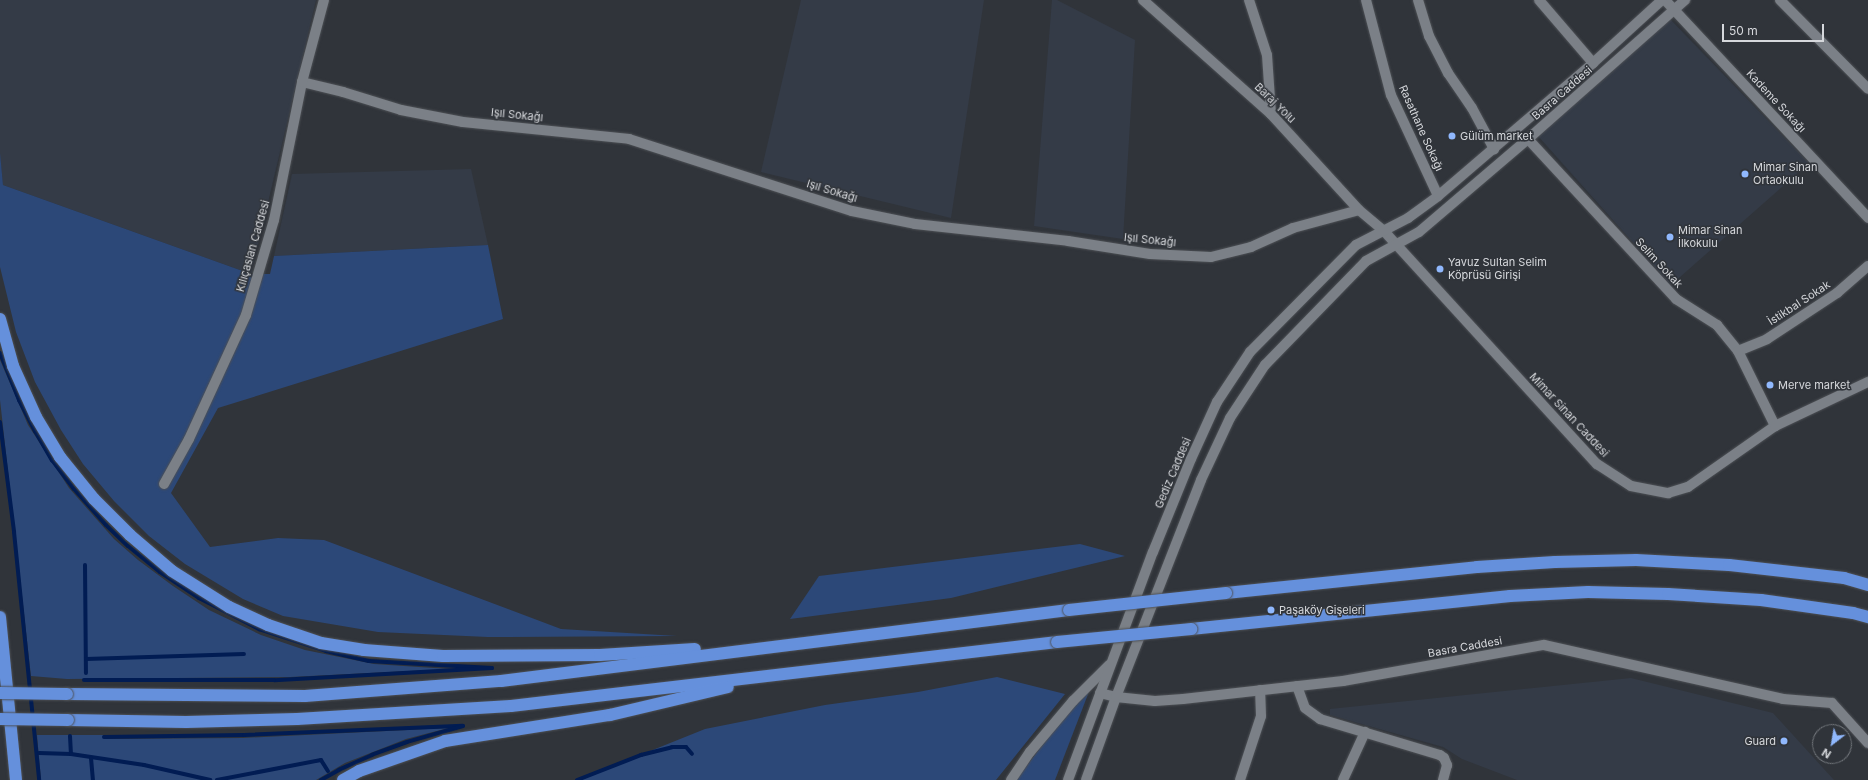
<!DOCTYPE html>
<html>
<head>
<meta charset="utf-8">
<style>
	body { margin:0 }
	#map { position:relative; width:1868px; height:780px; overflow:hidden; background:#30343a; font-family:Inter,sans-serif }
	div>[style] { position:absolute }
	.built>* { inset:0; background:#343b47 }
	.green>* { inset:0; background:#2c4878 }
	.stream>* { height:4px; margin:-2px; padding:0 2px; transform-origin:2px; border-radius:2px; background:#011c53 }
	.roads { filter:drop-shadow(0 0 1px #4d5055) drop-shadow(0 0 1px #4d5055) }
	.street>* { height:10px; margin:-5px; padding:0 5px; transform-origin:5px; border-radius:5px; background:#7b8087 }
	.secondary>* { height:10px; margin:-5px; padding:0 5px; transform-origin:5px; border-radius:5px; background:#7b8087 }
	.highway>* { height:12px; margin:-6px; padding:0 6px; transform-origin:6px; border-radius:6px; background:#6590dc }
	.bridges { filter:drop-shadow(0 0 1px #4d5055) drop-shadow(0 0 1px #4d5055) }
	.highway-bridge>* { height:12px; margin:-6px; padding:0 6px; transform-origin:6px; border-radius:6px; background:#6590dc }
	.dots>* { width:11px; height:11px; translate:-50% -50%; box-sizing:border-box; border:2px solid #30343a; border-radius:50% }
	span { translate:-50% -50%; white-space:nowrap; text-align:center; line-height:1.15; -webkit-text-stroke:3px #30343a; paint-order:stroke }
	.street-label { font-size:11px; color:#d6d8dc }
	.poi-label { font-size:11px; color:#d6d8dc }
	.left { translate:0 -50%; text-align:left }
	.right { translate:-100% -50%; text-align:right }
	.north { position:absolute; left:1812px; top:724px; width:40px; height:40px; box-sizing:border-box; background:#30343a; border:1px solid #72767b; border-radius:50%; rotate:211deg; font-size:11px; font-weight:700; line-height:16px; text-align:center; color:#d6d8dc }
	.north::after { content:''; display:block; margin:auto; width:14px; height:18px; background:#90b8fd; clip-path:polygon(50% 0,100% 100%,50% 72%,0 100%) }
	.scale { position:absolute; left:1722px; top:24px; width:102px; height:18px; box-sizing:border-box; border:2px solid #d6d8dc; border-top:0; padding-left:5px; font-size:12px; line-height:14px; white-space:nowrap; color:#d6d8dc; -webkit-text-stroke:3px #30343a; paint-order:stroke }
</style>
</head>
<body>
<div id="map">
	<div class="built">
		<i style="clip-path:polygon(0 0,316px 0,251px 274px,3px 185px,0 157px)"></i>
		<i style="clip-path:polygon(801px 0,984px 0,951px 218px,761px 172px)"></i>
		<i style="clip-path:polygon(1052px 0,1057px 0,1135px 40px,1123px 239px,1034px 226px)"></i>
		<i style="clip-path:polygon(1670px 19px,1809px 163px,1671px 285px,1538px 136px)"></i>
		<i style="clip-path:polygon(471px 169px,488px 245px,274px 256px,292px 174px)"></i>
		<i style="clip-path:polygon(1631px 678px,1773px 713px,1834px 780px,1517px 780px,1462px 759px,1443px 747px,1330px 715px,1330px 709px)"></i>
	</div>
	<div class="green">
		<i style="clip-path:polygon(0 153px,3px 185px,251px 274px,270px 274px,274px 256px,488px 245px,503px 319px,218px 408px,171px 493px,210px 547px,278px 538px,324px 540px,561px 629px,677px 636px,488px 637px,378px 632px,283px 616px,243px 599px,185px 564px,149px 536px,114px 501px,83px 464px,61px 430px,35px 382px,16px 332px,0 267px)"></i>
		<i style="clip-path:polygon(0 360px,28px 425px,69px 488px,114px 539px,138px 560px,173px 586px,209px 610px,261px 635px,305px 650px,374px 664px,449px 669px,290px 677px,67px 679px,31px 676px,0 400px)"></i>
		<i style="clip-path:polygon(1080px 544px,1125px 556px,951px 598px,790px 619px,819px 576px)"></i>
		<i style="clip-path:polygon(997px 677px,1065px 694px,996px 780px,578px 780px,705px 729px,825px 705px,918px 692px)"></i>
		<i style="clip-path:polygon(1090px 689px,1055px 780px,1016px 780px,1053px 731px)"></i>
		<i style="clip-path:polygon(448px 728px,406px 739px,345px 763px,316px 780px,41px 780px,37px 735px,103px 735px,104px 739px,243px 738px)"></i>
	</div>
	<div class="stream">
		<i style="left:0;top:353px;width:51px;rotate:68deg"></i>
		<i style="left:19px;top:400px;width:35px;rotate:63deg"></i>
		<i style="left:35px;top:431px;width:34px;rotate:60deg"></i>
		<i style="left:52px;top:460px;width:36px;rotate:53deg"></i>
		<i style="left:74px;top:489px;width:48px;rotate:48.4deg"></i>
		<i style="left:106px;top:525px;width:30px;rotate:44deg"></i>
		<i style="left:128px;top:546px;width:41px;rotate:39.1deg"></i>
		<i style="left:160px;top:572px;width:47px;rotate:33.7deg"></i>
		<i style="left:199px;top:598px;width:68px;rotate:27.3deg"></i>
		<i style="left:259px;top:629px;width:71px;rotate:18.2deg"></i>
		<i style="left:326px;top:651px;width:44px;rotate:13.1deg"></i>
		<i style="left:369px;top:661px;width:123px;rotate:3.3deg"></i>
		<i style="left:492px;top:668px;width:218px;rotate:176.8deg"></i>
		<i style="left:274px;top:680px;width:190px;rotate:180deg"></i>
		<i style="left:0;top:422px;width:111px;rotate:82.7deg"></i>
		<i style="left:14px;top:532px;width:249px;rotate:84.2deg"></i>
		<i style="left:85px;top:565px;width:108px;rotate:89.5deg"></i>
		<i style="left:86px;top:659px;width:158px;rotate:-1.8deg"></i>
		<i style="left:70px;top:736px;width:18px;rotate:87deg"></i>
		<i style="left:104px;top:737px;width:140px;rotate:-0.8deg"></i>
		<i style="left:244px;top:735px;width:219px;rotate:-2.4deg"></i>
		<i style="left:463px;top:726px;width:58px;rotate:164.1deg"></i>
		<i style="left:407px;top:742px;width:37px;rotate:160deg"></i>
		<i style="left:372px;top:755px;width:36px;rotate:156deg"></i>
		<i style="left:339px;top:770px;width:21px;rotate:151deg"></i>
		<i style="left:39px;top:753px;width:32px;rotate:2deg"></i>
		<i style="left:71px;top:754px;width:74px;rotate:8.6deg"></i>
		<i style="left:144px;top:765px;width:68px;rotate:12.8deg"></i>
		<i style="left:91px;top:758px;width:22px;rotate:85deg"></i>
		<i style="left:217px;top:780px;width:106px;rotate:-10.9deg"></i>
		<i style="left:321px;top:760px;width:13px;rotate:58deg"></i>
		<i style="left:577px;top:780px;width:69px;rotate:-21.3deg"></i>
		<i style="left:641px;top:755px;width:32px;rotate:-14deg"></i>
		<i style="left:672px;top:747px;width:14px"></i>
		<i style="left:686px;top:747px;width:9px;rotate:49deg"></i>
	</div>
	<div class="roads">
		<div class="street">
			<i style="left:1249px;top:0;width:58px;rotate:71.9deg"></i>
			<i style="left:1267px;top:55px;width:59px;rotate:86.1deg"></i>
			<i style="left:1366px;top:0;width:98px;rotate:75.3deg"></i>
			<i style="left:1391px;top:95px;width:111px;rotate:65deg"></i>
			<i style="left:1418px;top:0;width:38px;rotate:73deg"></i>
			<i style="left:1429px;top:36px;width:42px;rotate:62.8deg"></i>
			<i style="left:1448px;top:73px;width:42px;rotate:55.6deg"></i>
			<i style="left:1472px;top:108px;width:47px;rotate:61.8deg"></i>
			<i style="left:1539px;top:0;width:83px;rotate:49.4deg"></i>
			<i style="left:1665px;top:0;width:298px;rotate:47deg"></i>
			<i style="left:1780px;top:0;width:125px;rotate:45.3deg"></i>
			<i style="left:302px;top:82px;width:42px;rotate:13.7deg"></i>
			<i style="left:343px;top:92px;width:61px;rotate:17.2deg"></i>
			<i style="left:401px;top:110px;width:63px;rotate:11deg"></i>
			<i style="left:463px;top:122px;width:167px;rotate:5.8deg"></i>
			<i style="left:629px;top:139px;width:234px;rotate:17.9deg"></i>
			<i style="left:852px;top:211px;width:64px;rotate:11.7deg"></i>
			<i style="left:915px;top:224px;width:154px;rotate:6.3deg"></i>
			<i style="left:1068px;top:241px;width:83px;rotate:9deg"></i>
			<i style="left:1150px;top:254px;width:61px;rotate:2.8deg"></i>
			<i style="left:1211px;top:257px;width:41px;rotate:-14deg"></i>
			<i style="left:1251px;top:247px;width:46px;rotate:-24.3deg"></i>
			<i style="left:1293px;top:228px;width:68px;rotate:-15.3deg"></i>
			<i style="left:1528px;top:139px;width:218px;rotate:47.2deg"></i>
			<i style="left:1676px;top:299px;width:49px;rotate:32.4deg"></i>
			<i style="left:1717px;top:325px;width:33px;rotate:51deg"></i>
			<i style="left:1738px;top:351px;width:84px;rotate:63.7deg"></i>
			<i style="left:1738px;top:351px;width:31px;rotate:-22deg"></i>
			<i style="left:1767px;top:339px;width:84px;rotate:-33.3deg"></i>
			<i style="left:1837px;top:293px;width:41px;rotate:-41.1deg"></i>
			<i style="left:1297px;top:686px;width:23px;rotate:70deg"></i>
			<i style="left:1305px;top:708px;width:19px;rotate:36deg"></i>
			<i style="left:1320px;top:719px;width:125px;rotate:16.7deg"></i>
			<i style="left:1440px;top:755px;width:5px;rotate:37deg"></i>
			<i style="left:1444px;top:758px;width:8px;rotate:67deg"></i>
			<i style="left:1447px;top:765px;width:16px;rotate:105deg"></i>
			<i style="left:1240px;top:780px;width:67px;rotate:-71.8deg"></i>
			<i style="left:1261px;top:716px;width:26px;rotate:-92deg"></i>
			<i style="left:1343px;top:780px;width:53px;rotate:-65.4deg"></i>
		</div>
		<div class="secondary">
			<i style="left:1143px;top:0;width:171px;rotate:41.7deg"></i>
			<i style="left:1271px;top:114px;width:130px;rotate:47.5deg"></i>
			<i style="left:1359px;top:210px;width:33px;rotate:40deg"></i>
			<i style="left:1384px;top:231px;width:316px;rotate:47.6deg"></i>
			<i style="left:1597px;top:464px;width:40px;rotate:32.9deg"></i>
			<i style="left:1631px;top:486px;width:38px;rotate:11deg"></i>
			<i style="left:1668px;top:493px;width:21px;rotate:-17deg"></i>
			<i style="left:1688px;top:487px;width:106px;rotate:-35deg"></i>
			<i style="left:1775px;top:426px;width:103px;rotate:-25.3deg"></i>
			<i style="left:164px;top:484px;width:51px;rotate:-60.9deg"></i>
			<i style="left:189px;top:439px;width:136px;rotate:-65.3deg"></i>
			<i style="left:246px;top:315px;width:99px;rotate:-73.6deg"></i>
			<i style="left:274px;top:220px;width:141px;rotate:-78.5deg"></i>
			<i style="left:302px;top:82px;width:85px;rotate:-75deg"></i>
			<i style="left:1100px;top:693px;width:16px;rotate:14deg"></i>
			<i style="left:1116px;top:697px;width:39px;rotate:6deg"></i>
			<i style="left:1155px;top:701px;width:28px;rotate:-4deg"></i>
			<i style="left:1183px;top:699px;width:161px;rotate:-6.4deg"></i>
			<i style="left:1343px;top:681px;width:204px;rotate:-10.2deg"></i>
			<i style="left:1544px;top:645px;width:245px;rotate:12.7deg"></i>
			<i style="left:1783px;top:699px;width:49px;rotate:4.7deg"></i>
			<i style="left:1832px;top:703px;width:54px;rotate:48deg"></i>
			<i style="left:1011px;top:780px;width:34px;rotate:-56deg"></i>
			<i style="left:1030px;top:752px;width:67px;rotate:-49.9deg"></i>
			<i style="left:1073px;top:701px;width:51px;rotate:-45deg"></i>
			<i style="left:1068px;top:780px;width:243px;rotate:-69.6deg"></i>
			<i style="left:1153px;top:552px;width:100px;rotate:-67.8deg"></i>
			<i style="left:1191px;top:459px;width:63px;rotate:-65.5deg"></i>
			<i style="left:1217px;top:402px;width:60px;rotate:-56.6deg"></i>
			<i style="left:1250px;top:352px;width:151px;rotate:-45.3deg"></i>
			<i style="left:1356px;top:245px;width:59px;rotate:-27.4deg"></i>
			<i style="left:1408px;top:218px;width:37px;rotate:-36deg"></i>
			<i style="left:1438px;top:196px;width:204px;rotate:-40.6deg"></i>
			<i style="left:1593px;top:63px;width:93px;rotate:-42.4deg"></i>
			<i style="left:1086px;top:780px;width:88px;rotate:-70.1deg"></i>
			<i style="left:1116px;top:697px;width:233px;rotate:-68.6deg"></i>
			<i style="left:1201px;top:480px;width:68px;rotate:-64.9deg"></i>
			<i style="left:1230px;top:418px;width:64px;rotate:-56.6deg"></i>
			<i style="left:1265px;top:365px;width:145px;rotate:-45.8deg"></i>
			<i style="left:1366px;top:261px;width:60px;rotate:-28.7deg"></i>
			<i style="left:1419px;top:232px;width:143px;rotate:-40.5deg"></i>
			<i style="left:1528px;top:139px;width:210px;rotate:-41.5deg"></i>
		</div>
		<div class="highway">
			<i style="left:0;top:319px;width:49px;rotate:74.5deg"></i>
			<i style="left:13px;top:366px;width:56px;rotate:65.7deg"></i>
			<i style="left:36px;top:417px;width:47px;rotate:59deg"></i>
			<i style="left:60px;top:457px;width:54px;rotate:51deg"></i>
			<i style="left:94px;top:499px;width:51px;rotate:45deg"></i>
			<i style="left:130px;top:535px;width:55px;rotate:40.6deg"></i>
			<i style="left:172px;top:571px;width:67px;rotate:32.3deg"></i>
			<i style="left:229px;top:607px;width:43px;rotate:24.8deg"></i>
			<i style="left:268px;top:625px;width:56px;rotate:18.8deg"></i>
			<i style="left:321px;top:643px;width:44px;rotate:9.2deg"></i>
			<i style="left:364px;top:650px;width:79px;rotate:4.3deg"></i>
			<i style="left:443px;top:656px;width:157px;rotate:-0.4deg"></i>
			<i style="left:600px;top:655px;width:95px;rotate:-3.6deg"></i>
			<i style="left:1226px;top:593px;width:252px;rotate:-5.9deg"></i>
			<i style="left:1477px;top:567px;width:78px;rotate:-3.7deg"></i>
			<i style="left:1555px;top:562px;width:81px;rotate:-1.4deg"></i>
			<i style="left:1636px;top:560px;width:93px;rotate:3.1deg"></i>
			<i style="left:1729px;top:565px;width:116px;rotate:6.4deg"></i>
			<i style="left:1844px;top:578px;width:25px;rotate:16deg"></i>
			<i style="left:0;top:617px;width:164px;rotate:84.4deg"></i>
			<i style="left:1191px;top:629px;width:321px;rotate:-5.9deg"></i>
			<i style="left:1510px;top:596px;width:78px;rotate:-2.9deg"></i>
			<i style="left:1588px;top:592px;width:80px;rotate:1.4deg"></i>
			<i style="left:1668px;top:594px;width:93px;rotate:3.7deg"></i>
			<i style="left:1761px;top:600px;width:93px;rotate:8deg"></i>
			<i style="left:1853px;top:613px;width:16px;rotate:15deg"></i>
			<i style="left:67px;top:694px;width:238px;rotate:0.5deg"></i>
			<i style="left:305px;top:696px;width:197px;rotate:-4.4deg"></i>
			<i style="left:501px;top:681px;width:572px;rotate:-7.13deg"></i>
			<i style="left:68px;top:720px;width:118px;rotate:1deg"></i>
			<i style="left:186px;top:722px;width:111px;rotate:-1.5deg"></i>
			<i style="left:297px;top:719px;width:214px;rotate:-3.5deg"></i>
			<i style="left:511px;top:706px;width:550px;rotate:-6.69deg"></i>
			<i style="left:343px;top:780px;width:18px;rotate:-29deg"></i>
			<i style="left:359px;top:771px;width:91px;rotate:-19.2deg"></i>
			<i style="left:445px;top:741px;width:167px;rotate:-9deg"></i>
			<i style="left:610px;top:715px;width:121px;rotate:-13.3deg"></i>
		</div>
	</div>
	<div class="bridges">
		<div class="highway-bridge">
			<i style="left:1069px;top:610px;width:158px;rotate:-6.2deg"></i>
			<i style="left:1057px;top:642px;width:135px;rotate:-5.5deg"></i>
			<i style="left:0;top:693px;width:67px;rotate:0.9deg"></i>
			<i style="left:0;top:719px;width:68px;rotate:0.8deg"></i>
		</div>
	</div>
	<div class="dots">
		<i style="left:1452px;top:136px;background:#90b8fd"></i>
		<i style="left:1745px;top:174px;background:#90b8fd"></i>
		<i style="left:1670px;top:237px;background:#90b8fd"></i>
		<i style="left:1440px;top:269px;background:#90b8fd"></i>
		<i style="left:1770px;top:385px;background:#90b8fd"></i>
		<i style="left:1271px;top:610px;background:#90b8fd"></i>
		<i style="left:1784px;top:741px;background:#90b8fd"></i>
	</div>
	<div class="street-label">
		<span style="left:1562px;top:93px;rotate:-41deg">Basra Caddesi</span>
		<span style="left:1776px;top:101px;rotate:47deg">Kademe Sokağı</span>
		<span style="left:1275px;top:103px;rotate:44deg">Baraj Yolu</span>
		<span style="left:517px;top:115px;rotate:6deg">Işıl Sokağı</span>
		<span style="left:1421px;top:128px;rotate:66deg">Rasathane Sokağı</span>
		<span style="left:832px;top:191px;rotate:17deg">Işıl Sokağı</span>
		<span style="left:1150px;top:240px;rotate:6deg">Işıl Sokağı</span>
		<span style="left:253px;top:246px;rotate:-74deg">Kılıçaslan Caddesi</span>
		<span style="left:1659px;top:263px;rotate:47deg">Selim Sokak</span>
		<span style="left:1799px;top:303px;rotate:-33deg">İstikbal Sokak</span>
		<span style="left:1569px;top:415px;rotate:47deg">Mimar Sinan Caddesi</span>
		<span style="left:1173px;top:473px;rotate:-67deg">Gediz Caddesi</span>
		<span style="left:1465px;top:647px;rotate:-10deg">Basra Caddesi</span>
	</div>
	<div class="poi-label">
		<span class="left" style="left:1460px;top:136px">Gülüm market</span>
		<span class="left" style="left:1753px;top:174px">Mimar Sinan<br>Ortaokulu</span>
		<span class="left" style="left:1678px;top:237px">Mimar Sinan<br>İlkokulu</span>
		<span class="left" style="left:1448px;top:269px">Yavuz Sultan Selim<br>Köprüsü Girişi</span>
		<span class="left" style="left:1778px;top:385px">Merve market</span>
		<span class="left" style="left:1279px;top:610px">Paşaköy Gişeleri</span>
		<span class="right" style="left:1776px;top:741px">Guard</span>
	</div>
	<div class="north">N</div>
	<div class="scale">50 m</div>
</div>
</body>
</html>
